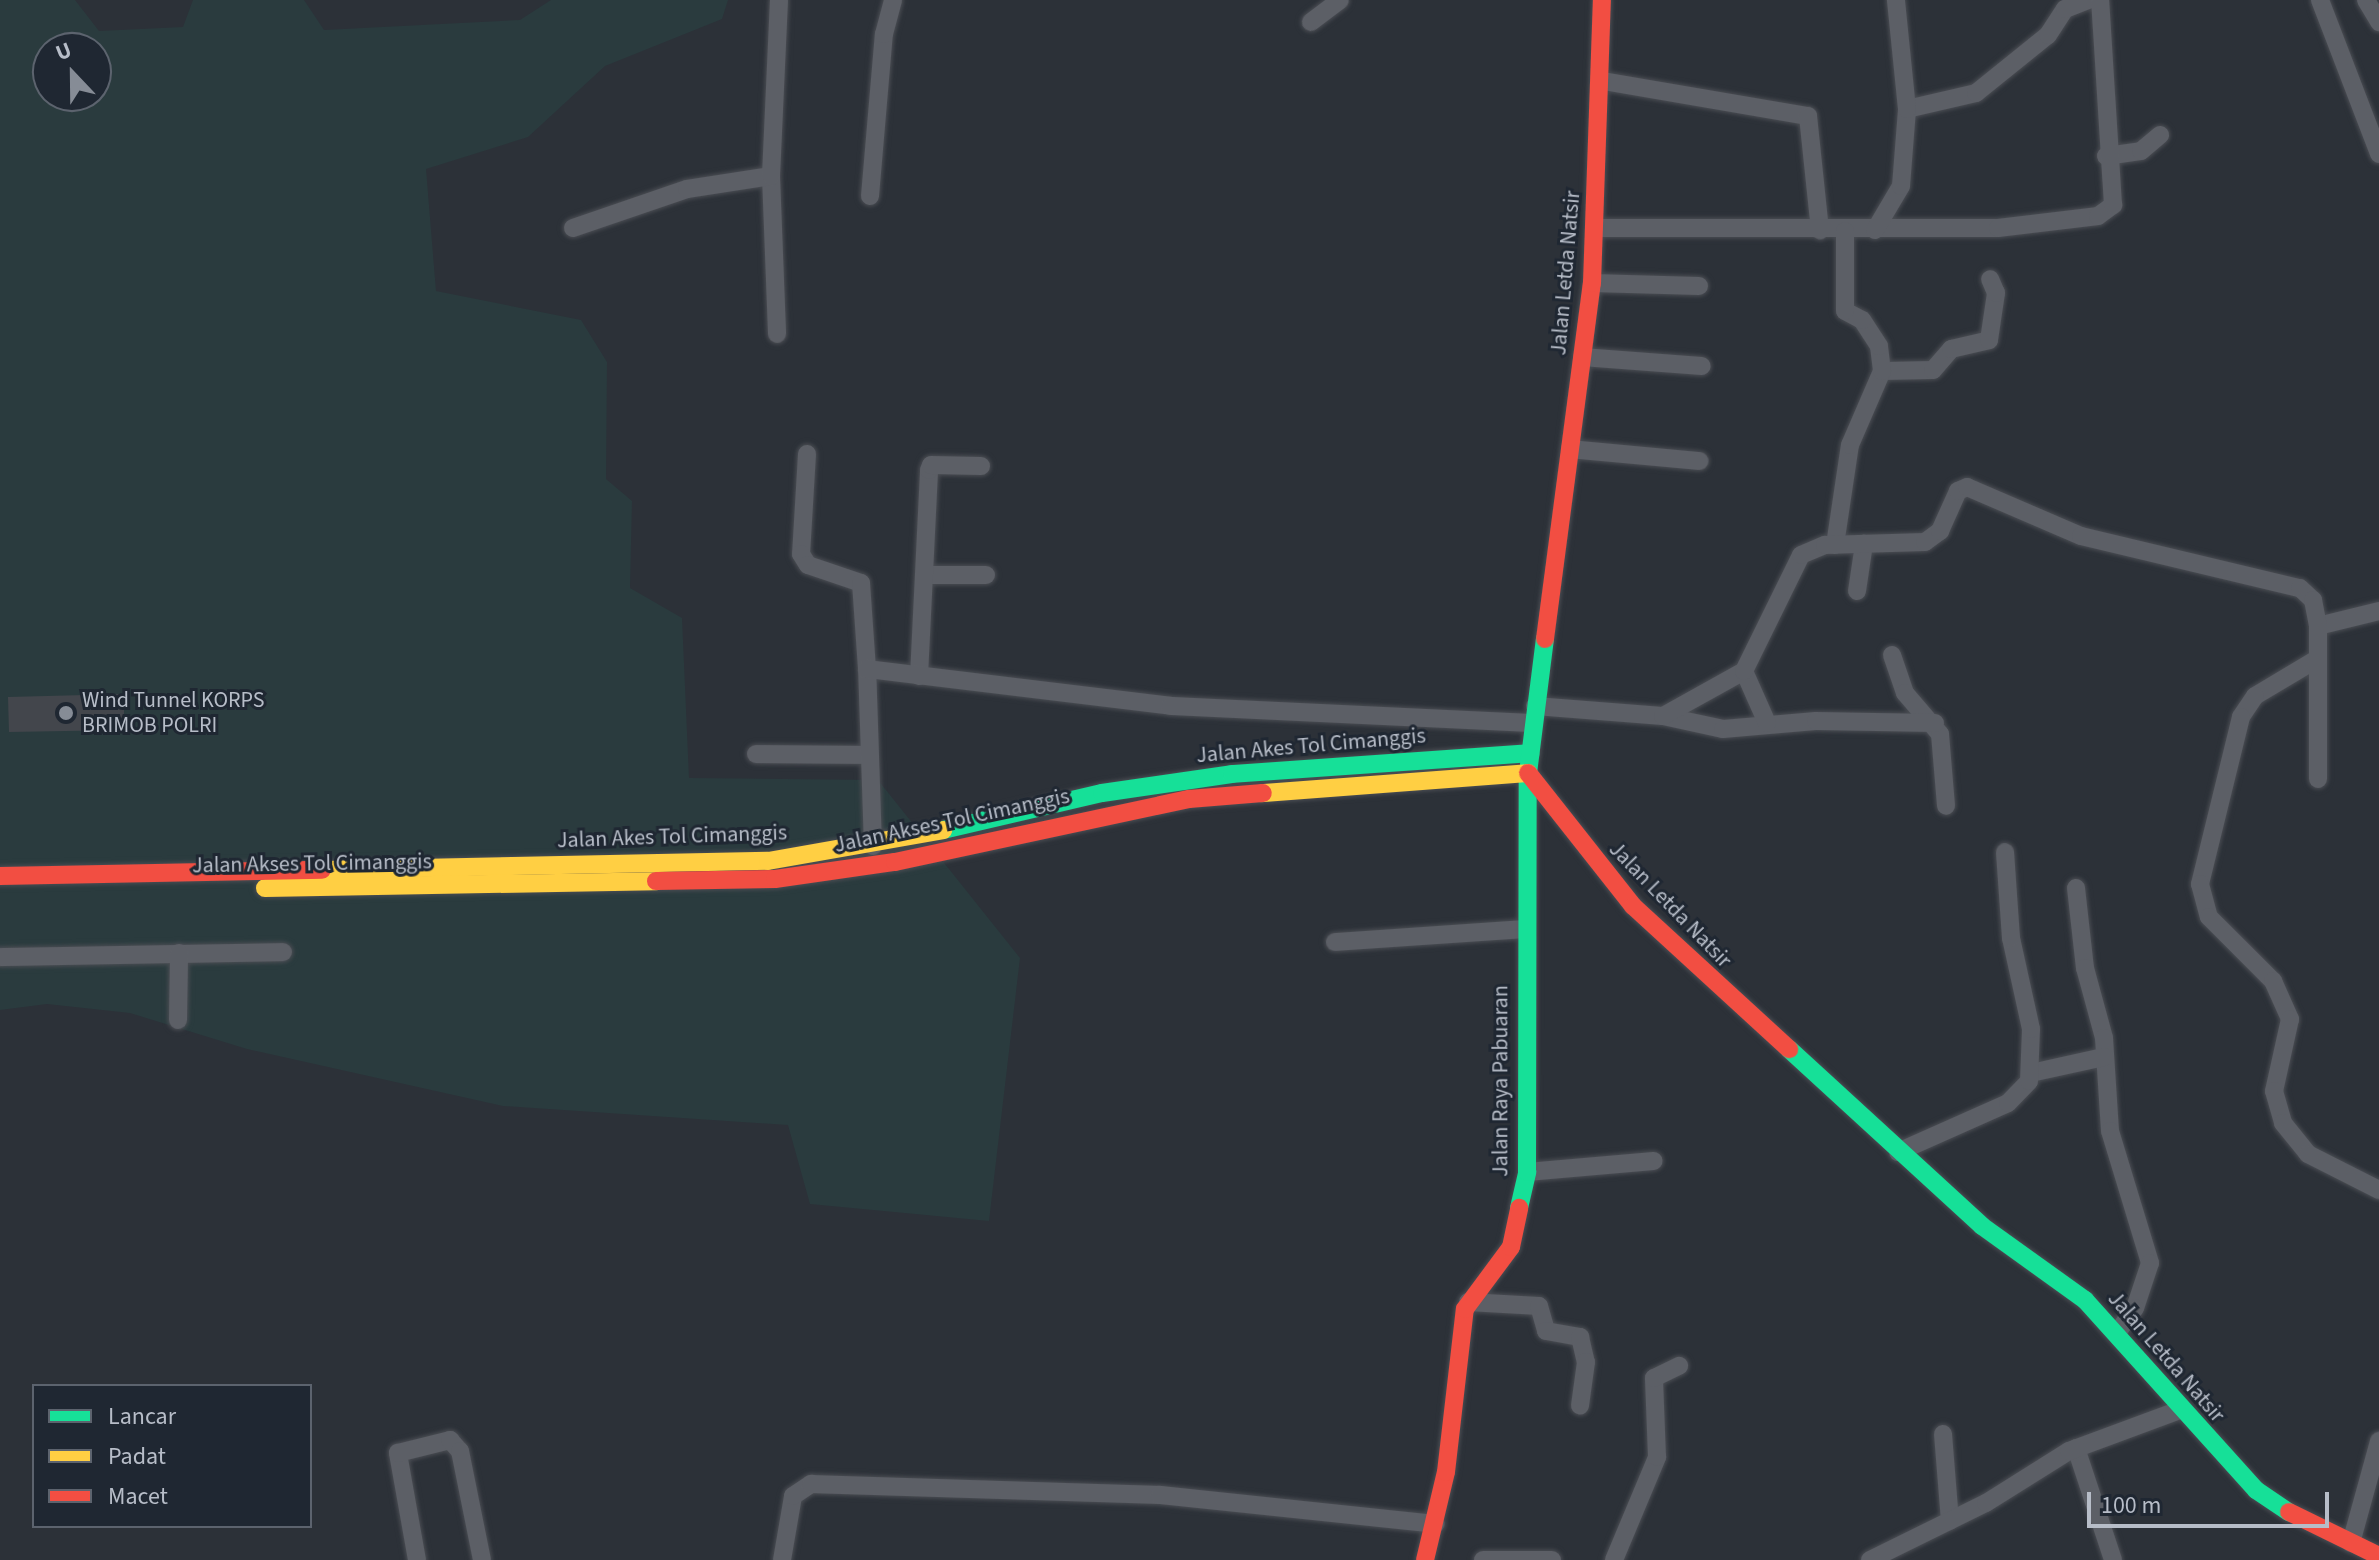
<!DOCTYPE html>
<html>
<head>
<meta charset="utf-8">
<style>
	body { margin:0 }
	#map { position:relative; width:2379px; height:1560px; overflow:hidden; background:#2c3138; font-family:"Source Sans 3",sans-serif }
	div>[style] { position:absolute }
	.green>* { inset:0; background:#2a3b3e }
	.building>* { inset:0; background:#43464c }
	.roads { filter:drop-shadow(0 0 2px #4a4d53) drop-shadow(0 0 2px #4a4d53) }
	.street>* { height:18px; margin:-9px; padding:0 9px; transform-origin:9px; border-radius:9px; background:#5c5f66 }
	.fast>* { height:18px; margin:-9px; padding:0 9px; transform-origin:9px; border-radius:9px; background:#16e098 }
	.slow>* { height:18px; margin:-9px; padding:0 9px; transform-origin:9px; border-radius:9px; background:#ffcf43 }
	.jam>* { height:18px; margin:-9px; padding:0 9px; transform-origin:9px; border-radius:9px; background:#f24e42 }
	.dots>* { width:22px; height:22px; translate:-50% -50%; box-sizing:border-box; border:4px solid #1f2732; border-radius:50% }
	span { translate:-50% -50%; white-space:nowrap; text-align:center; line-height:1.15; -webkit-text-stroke:6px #1f2732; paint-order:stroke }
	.street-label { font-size:22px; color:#b7bdc8 }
	.poi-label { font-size:22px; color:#b7bdc8 }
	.left { translate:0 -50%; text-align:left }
	.legend { position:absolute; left:32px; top:1384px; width:280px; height:144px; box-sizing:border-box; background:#1f2732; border:2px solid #5c636e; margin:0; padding:10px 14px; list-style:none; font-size:24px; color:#b7bdc8 }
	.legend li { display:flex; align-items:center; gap:16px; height:40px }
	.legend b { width:40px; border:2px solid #5c636e }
	.north { position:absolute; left:32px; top:32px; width:80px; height:80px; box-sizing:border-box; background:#1f2732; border:2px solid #5c636e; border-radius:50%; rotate:338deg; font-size:22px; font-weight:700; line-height:32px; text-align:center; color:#b7bdc8 }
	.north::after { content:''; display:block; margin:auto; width:28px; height:36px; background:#868c96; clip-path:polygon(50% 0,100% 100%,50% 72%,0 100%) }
	.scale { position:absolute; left:2087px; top:1492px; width:242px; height:36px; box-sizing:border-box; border:4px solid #b7bdc8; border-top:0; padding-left:10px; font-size:24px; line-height:28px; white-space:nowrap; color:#b7bdc8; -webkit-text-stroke:6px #1f2732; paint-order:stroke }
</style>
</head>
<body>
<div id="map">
	<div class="green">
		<i style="clip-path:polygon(evenodd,0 0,75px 0,99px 31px,183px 27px,193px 0,304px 0,324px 30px,520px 20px,551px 0,728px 0,722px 19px,605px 66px,528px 137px,426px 169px,436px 291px,581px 320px,607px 362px,606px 479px,632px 501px,630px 588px,682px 618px,689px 778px,878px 780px,1020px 958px,989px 1221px,810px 1204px,788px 1125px,503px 1106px,247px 1049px,130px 1013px,47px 1004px,0 1010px,0 0,48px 48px,96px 48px,96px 96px,48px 96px,48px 48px)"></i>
	</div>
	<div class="building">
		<i style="clip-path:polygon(124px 694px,124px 730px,9px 732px,8px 697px)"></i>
	</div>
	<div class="roads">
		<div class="street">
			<i style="left:2320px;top:0;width:165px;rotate:69deg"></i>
			<i style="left:2366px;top:0;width:26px;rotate:59deg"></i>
			<i style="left:1311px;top:22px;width:36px;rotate:-37deg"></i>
			<i style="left:1603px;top:81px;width:208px;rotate:9.7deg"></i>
			<i style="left:1808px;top:116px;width:115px;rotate:84deg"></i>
			<i style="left:1907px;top:109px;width:71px;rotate:-13.1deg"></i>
			<i style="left:1976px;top:93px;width:92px;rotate:-38.9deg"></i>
			<i style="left:2048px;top:35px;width:31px;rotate:-57deg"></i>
			<i style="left:2065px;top:9px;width:26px;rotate:-21deg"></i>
			<i style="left:2106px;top:156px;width:35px;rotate:-8deg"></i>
			<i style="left:2141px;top:151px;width:25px;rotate:-40deg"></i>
			<i style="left:771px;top:176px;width:158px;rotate:87.8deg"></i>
			<i style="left:870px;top:196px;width:163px;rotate:-85.1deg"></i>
			<i style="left:884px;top:34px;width:35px;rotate:-75deg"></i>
			<i style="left:573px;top:228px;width:120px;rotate:-18.9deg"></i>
			<i style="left:687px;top:189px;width:85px;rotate:-8.8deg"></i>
			<i style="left:771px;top:176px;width:176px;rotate:-87.4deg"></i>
			<i style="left:1597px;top:228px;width:401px"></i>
			<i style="left:1998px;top:228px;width:101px;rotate:-6.8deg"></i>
			<i style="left:2098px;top:216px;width:19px;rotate:-36deg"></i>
			<i style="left:2113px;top:205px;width:205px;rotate:-93.6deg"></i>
			<i style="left:1875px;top:230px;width:51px;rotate:-59.4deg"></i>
			<i style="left:1901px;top:186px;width:77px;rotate:-85.5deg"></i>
			<i style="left:1907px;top:109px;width:110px;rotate:-95.8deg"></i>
			<i style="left:1592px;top:283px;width:107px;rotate:1.6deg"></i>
			<i style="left:1582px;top:357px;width:120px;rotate:4.3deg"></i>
			<i style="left:1882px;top:371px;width:51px;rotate:-1.1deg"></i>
			<i style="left:1933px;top:370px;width:28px;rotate:-49deg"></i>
			<i style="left:1951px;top:349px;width:39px;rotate:-13deg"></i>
			<i style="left:1989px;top:340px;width:48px;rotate:-81.5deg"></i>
			<i style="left:1996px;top:293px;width:15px;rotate:-113deg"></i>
			<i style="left:1570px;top:449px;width:130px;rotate:5.3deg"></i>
			<i style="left:807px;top:454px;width:100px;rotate:93.4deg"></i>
			<i style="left:801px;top:554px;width:13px;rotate:58deg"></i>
			<i style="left:808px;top:565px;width:56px;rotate:18.8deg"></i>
			<i style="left:861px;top:583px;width:86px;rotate:86deg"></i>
			<i style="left:1835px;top:545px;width:101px;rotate:-81.5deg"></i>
			<i style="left:1850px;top:445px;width:81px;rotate:-66.6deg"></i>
			<i style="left:1882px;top:371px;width:25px;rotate:-97deg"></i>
			<i style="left:1879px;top:346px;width:31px;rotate:-123deg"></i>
			<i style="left:1862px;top:320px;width:19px;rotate:-152deg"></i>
			<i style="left:1845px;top:311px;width:80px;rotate:-90deg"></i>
			<i style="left:924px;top:575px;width:62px"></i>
			<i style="left:1857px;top:591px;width:48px;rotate:-81.5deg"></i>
			<i style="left:2318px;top:626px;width:63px;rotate:-13.8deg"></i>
			<i style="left:1892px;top:655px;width:40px;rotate:71.1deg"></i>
			<i style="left:1905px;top:693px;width:54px;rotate:49.5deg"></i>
			<i style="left:1940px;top:734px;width:72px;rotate:85.2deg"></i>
			<i style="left:2317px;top:659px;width:72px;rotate:149.2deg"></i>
			<i style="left:2255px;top:696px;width:25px;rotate:124deg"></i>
			<i style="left:2241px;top:717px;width:172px;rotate:103.8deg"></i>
			<i style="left:2200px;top:884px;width:34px;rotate:75deg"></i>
			<i style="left:2209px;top:917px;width:91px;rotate:45deg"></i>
			<i style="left:2273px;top:981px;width:42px;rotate:65.9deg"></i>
			<i style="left:2290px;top:1019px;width:74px;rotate:102.5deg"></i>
			<i style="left:2274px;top:1091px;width:33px;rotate:74deg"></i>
			<i style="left:2283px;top:1123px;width:40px;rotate:51deg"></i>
			<i style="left:2308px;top:1154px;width:80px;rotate:26.9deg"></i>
			<i style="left:919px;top:676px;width:206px;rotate:-87.2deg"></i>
			<i style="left:929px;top:470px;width:5px;rotate:-68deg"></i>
			<i style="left:931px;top:465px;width:50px;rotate:1.1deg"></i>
			<i style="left:1535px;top:706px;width:128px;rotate:4.5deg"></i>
			<i style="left:1663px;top:716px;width:61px;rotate:12.2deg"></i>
			<i style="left:1723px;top:729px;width:93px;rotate:-4.9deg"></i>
			<i style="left:1816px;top:721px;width:119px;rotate:1deg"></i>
			<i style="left:1663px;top:716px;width:93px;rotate:-29.1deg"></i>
			<i style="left:1767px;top:723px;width:57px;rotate:-113.9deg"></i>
			<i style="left:1744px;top:671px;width:129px;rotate:-63.8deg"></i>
			<i style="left:1801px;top:555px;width:26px;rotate:-23deg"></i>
			<i style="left:1825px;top:545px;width:100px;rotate:-1.7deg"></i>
			<i style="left:1925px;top:542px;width:19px;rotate:-36deg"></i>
			<i style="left:1940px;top:531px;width:44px;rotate:-65.8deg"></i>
			<i style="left:1958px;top:491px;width:10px;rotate:-24deg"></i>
			<i style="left:1967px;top:487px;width:124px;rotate:23.3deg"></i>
			<i style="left:2081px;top:536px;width:225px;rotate:13.4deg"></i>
			<i style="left:2300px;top:588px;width:18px;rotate:43deg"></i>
			<i style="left:2313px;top:600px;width:26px;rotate:79deg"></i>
			<i style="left:2318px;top:626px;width:153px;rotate:90deg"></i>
			<i style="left:756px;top:754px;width:112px;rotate:0.5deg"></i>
			<i style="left:873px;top:846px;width:177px;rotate:-91.9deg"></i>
			<i style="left:867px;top:669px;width:306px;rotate:6.9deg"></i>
			<i style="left:1171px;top:706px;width:362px;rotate:2.7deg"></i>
			<i style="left:2076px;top:888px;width:81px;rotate:83.6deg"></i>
			<i style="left:2085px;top:968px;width:73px;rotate:74.8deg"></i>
			<i style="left:2104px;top:1038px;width:93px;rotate:86.3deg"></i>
			<i style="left:2110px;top:1131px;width:138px;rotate:73.1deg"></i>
			<i style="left:2150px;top:1263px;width:47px;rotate:108.4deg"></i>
			<i style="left:2135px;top:1308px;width:29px;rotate:126deg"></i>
			<i style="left:1335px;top:942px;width:189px;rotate:-3.9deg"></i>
			<i style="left:0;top:957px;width:283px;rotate:-1deg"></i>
			<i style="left:178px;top:1020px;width:67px;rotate:-89.1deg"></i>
			<i style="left:2031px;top:1073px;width:75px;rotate:-12.4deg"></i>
			<i style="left:1898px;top:1152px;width:120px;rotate:-24deg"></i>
			<i style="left:2008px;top:1103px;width:30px;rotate:-46deg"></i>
			<i style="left:2029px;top:1081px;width:52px;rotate:-87.8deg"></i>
			<i style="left:2031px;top:1029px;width:93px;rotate:-102.4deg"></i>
			<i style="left:2011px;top:938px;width:86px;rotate:-94deg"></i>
			<i style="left:1527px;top:1172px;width:127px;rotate:-5deg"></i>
			<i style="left:1468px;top:1302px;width:71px;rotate:3.2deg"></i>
			<i style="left:1539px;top:1306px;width:26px;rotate:74deg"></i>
			<i style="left:1546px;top:1331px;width:35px;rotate:10deg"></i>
			<i style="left:1580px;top:1337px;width:26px;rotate:77deg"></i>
			<i style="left:1586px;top:1362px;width:44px;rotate:97.8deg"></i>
			<i style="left:1943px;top:1434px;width:87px;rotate:85.4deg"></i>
			<i style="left:2076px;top:1448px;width:118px;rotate:71.7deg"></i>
			<i style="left:2351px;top:1543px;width:106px;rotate:-74.6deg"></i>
			<i style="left:417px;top:1560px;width:109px;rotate:-100.1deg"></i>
			<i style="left:398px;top:1453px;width:54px;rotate:-14deg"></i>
			<i style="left:450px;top:1440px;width:15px;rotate:48deg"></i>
			<i style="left:460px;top:1451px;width:111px;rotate:78.6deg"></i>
			<i style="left:782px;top:1560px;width:65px;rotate:-80.2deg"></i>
			<i style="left:793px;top:1496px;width:22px;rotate:-34deg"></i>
			<i style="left:811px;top:1484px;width:349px;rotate:1.8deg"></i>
			<i style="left:1160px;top:1495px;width:277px;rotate:6deg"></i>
			<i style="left:1483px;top:1560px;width:69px"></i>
			<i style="left:1614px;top:1560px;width:112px;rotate:-67.3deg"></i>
			<i style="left:1657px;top:1457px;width:79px;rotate:-92.2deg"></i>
			<i style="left:1654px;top:1378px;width:28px;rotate:-26deg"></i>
			<i style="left:1870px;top:1560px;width:129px;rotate:-26.2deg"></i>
			<i style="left:1986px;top:1503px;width:98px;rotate:-32.1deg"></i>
			<i style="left:2069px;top:1451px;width:118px;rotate:-20.3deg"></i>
		</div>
		<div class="fast">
			<i style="left:943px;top:830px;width:163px;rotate:-13.1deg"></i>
			<i style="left:1102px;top:793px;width:131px;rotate:-8.3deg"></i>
			<i style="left:1232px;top:774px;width:299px;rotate:-4deg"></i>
			<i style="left:1789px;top:1049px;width:262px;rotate:42.5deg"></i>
			<i style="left:1982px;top:1226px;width:127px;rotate:35.7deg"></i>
			<i style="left:2085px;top:1300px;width:256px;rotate:48deg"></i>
			<i style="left:2256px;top:1490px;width:40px;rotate:34deg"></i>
			<i style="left:1519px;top:1208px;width:37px;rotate:-77deg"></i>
			<i style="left:1527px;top:1172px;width:399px;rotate:-89.9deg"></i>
			<i style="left:1528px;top:773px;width:135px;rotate:-82.8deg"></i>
		</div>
		<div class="slow">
			<i style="left:1263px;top:793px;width:266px;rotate:-4.3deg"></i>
			<i style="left:322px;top:870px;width:446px;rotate:-1.2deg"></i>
			<i style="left:768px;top:861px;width:178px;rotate:-10deg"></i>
			<i style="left:265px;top:888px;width:391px;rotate:-1deg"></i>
		</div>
		<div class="jam">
			<i style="left:1545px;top:639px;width:359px;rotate:-82.5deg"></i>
			<i style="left:1592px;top:283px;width:283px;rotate:-88deg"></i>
			<i style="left:1528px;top:773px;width:169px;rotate:51.7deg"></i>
			<i style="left:1633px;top:906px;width:212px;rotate:42.5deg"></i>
			<i style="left:0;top:876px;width:322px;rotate:-1.1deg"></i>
			<i style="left:656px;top:881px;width:119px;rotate:-1deg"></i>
			<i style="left:775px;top:879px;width:121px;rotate:-8.1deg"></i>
			<i style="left:895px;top:862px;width:301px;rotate:-12.1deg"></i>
			<i style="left:1189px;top:799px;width:74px;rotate:-4.6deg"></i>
			<i style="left:2289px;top:1512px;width:100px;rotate:26.1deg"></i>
			<i style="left:1425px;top:1560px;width:90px;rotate:-76.6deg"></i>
			<i style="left:1446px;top:1472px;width:164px;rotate:-83.4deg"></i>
			<i style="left:1465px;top:1309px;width:77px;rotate:-53.4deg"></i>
			<i style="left:1511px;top:1247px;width:40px;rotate:-78deg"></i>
		</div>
	</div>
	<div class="dots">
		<i style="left:66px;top:713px;background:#868c96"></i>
	</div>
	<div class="street-label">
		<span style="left:1566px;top:273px;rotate:-85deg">Jalan Letda Natsir</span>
		<span style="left:1311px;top:746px;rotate:-5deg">Jalan Akes Tol Cimanggis</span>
		<span style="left:952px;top:821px;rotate:-12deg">Jalan Akses Tol Cimanggis</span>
		<span style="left:672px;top:837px;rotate:-2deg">Jalan Akes Tol Cimanggis</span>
		<span style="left:312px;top:864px;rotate:-1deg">Jalan Akses Tol Cimanggis</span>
		<span style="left:1670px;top:905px;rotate:46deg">Jalan Letda Natsir</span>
		<span style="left:1501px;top:1081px;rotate:-90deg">Jalan Raya Pabuaran</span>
		<span style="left:2166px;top:1357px;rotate:49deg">Jalan Letda Natsir</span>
	</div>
	<div class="poi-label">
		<span class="left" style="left:82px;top:713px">Wind Tunnel KORPS<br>BRIMOB POLRI</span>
	</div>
	<ul class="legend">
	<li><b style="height:10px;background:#16e098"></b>Lancar</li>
	<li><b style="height:10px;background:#ffcf43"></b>Padat</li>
	<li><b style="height:10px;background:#f24e42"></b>Macet</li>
	</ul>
	<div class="north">U</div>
	<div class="scale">100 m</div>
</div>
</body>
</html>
